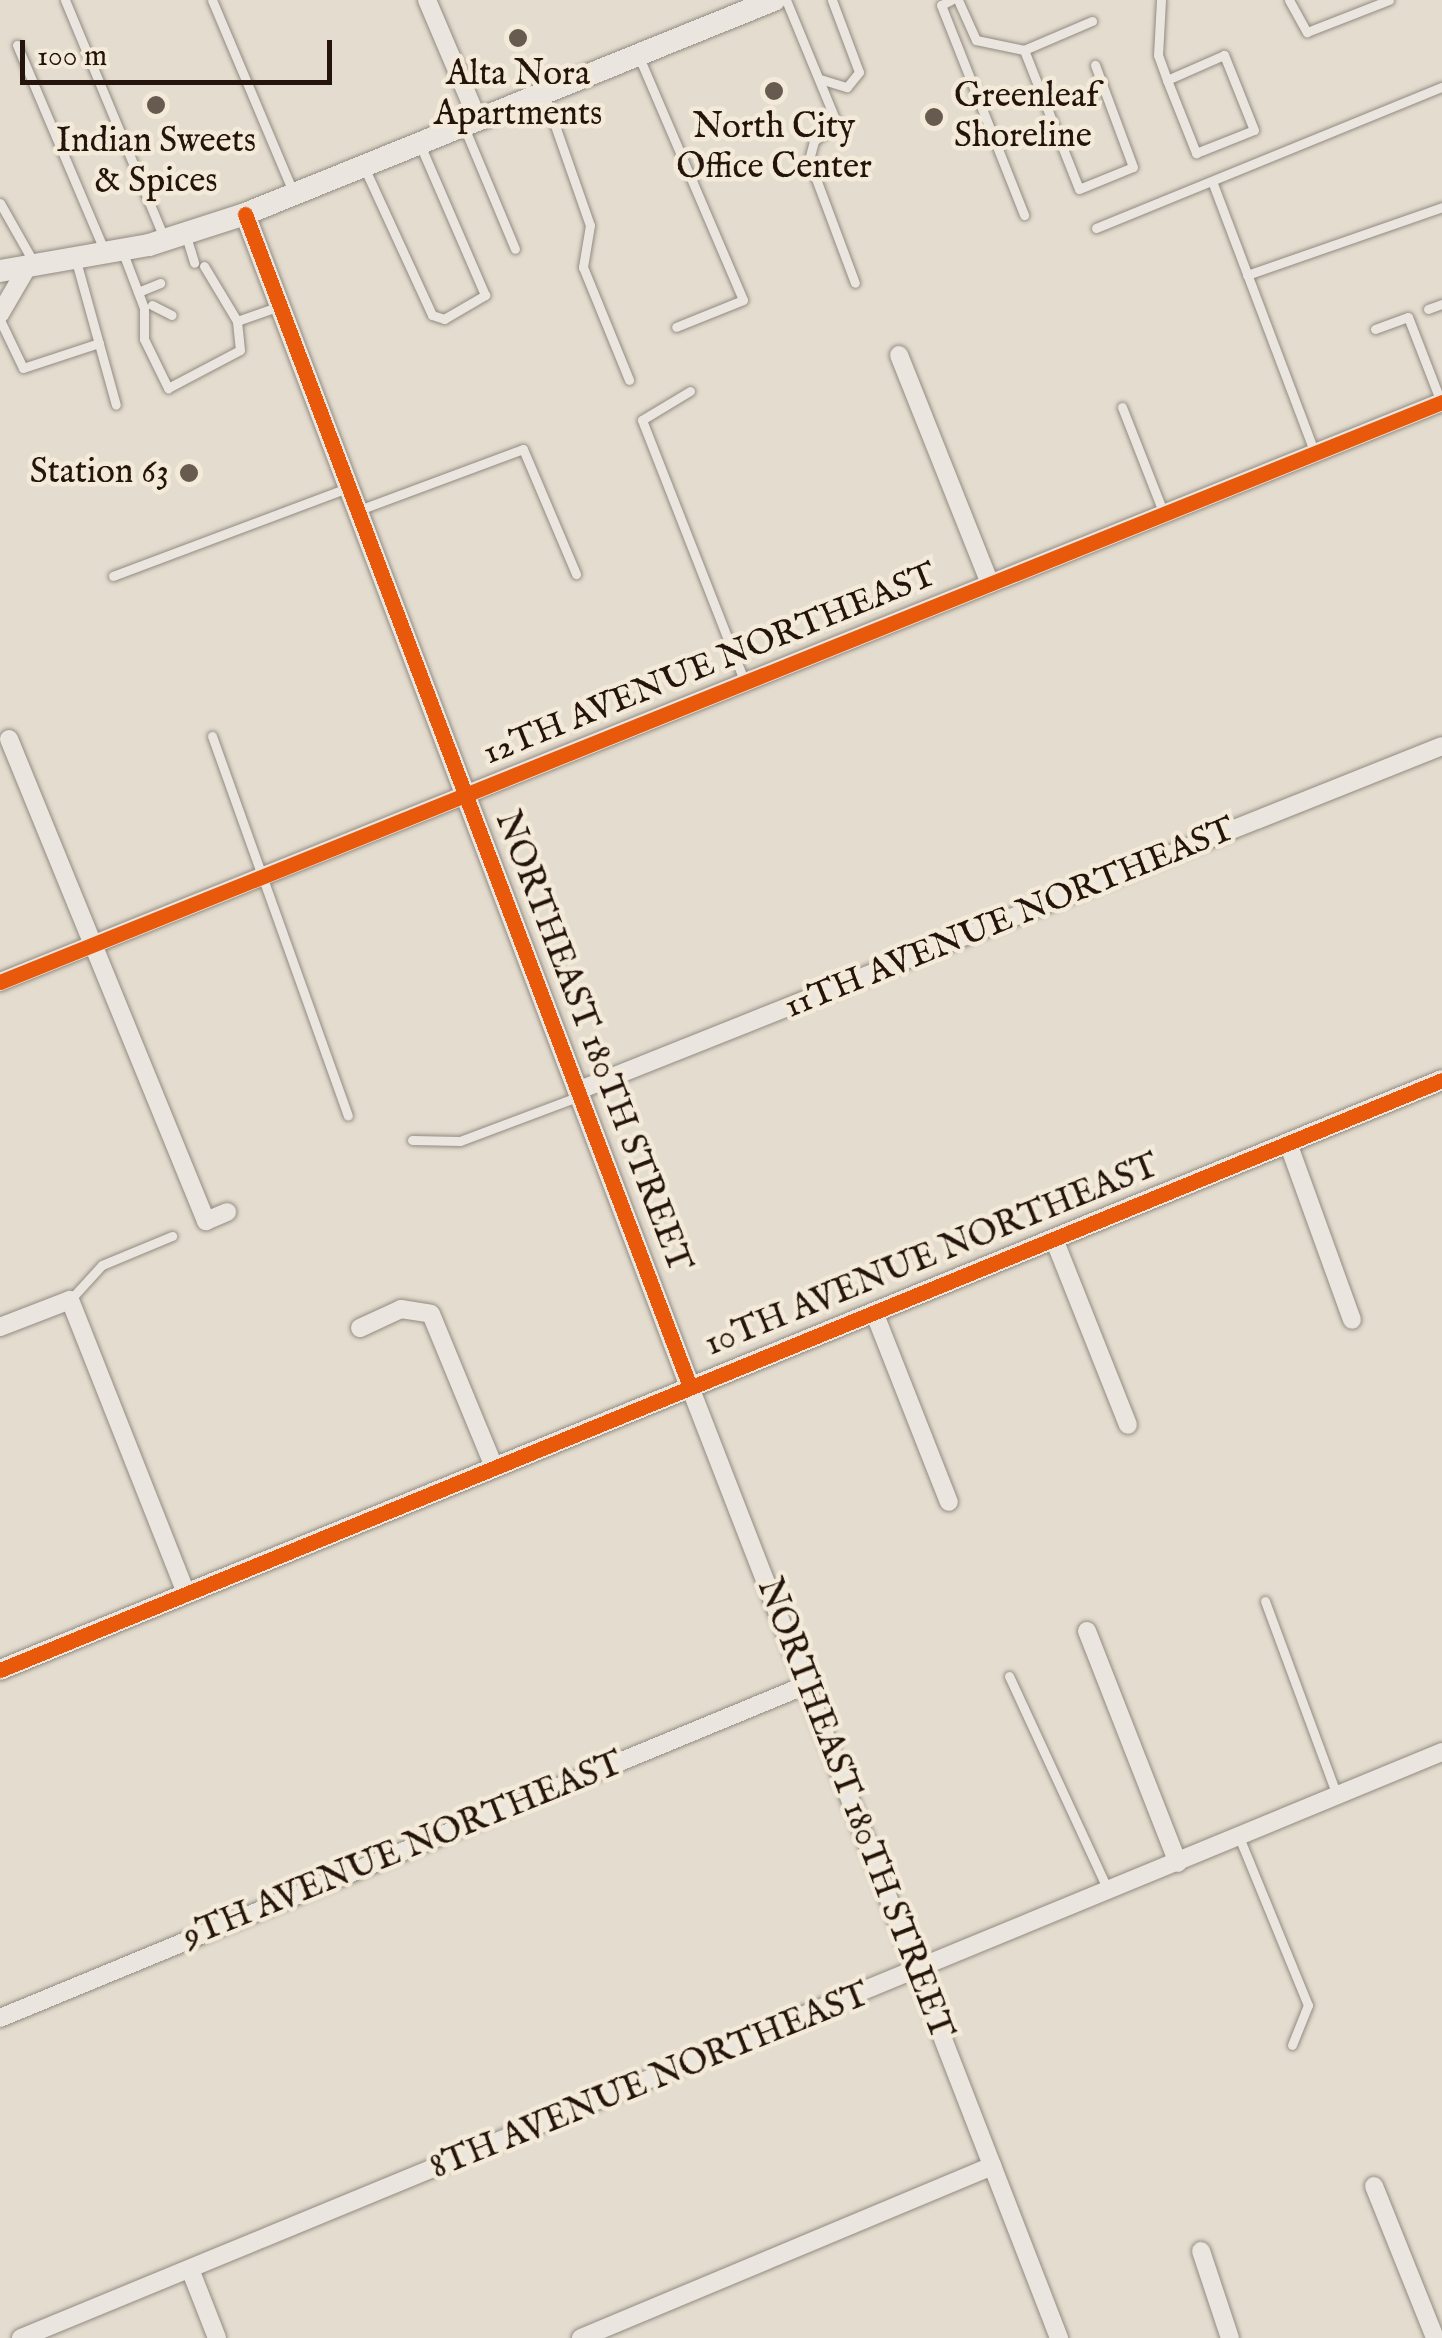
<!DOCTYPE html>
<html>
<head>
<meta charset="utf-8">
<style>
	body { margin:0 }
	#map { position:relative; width:1442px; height:2338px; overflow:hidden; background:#e4dcce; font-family:"IM FELL English",serif }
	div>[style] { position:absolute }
	.roads { filter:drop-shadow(0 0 2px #918b82) drop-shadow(0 0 2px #918b82) }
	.service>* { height:9px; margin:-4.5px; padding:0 4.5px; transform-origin:4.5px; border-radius:4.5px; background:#eae5de }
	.minor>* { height:18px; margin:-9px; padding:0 9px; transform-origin:9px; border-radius:9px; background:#eae5de }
	.tertiary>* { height:20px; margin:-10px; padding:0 10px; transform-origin:10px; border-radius:10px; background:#eae5de }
	.secondary>* { height:22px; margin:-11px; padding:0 11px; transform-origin:11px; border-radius:11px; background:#eae5de }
	.cycleway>* { height:15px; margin:-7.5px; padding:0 7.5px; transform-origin:7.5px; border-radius:7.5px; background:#e8590c }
	.dots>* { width:28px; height:28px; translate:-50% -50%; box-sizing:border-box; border:5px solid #f3ead9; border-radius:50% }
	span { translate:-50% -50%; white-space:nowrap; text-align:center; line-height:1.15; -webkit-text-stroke:9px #f3ead9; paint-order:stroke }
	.poi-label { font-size:35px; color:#24140b }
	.left { translate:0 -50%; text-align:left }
	.right { translate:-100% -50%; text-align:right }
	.street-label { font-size:35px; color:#24140b }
	.scale { position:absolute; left:20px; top:40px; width:312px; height:45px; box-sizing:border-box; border:5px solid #24140b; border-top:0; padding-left:12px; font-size:30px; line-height:35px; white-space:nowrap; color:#24140b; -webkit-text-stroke:8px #f3ead9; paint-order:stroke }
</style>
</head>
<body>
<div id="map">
	<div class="roads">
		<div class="service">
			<i style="left:65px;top:0;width:258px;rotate:67.4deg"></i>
			<i style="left:212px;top:0;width:208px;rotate:67.1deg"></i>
			<i style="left:786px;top:0;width:134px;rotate:67.6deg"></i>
			<i style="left:837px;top:124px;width:29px;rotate:144deg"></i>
			<i style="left:814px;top:141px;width:20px;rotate:105deg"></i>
			<i style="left:809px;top:160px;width:131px;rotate:69.5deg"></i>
			<i style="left:951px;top:0;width:11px;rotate:153deg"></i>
			<i style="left:941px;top:5px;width:226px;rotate:68.4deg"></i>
			<i style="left:958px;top:0;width:44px;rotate:65.8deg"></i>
			<i style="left:976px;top:40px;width:49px;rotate:11.8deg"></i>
			<i style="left:1024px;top:50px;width:149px;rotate:68.4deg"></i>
			<i style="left:1079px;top:189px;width:58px;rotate:-22.2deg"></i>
			<i style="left:1133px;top:167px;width:109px;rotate:-110.4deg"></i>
			<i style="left:1161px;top:0;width:55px;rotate:93.1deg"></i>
			<i style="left:1158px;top:55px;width:27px;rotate:70deg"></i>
			<i style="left:1167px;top:80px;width:79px;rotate:68.3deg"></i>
			<i style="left:1196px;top:153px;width:62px;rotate:-21.6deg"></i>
			<i style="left:1254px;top:130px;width:81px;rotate:-111.8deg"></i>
			<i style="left:1224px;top:55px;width:62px;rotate:156.3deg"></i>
			<i style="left:1289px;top:0;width:37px;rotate:61deg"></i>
			<i style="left:1307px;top:32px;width:88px;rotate:-21.3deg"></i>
			<i style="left:17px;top:45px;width:225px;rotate:67deg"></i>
			<i style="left:1024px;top:50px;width:74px;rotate:-23.1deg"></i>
			<i style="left:639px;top:57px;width:264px;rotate:66.8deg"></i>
			<i style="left:743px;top:300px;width:72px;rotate:158.1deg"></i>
			<i style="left:820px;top:79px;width:28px;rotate:17deg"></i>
			<i style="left:847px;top:87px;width:19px;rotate:-51deg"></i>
			<i style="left:859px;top:72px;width:77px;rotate:-110.6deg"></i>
			<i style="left:544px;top:94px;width:139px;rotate:70.7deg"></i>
			<i style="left:590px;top:225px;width:43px;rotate:99.5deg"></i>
			<i style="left:583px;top:267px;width:122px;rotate:67.8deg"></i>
			<i style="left:464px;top:127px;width:132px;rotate:67.3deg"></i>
			<i style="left:364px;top:167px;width:163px;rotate:65.3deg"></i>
			<i style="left:432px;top:315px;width:13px;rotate:18deg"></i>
			<i style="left:444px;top:319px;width:48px;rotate:-30.3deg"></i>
			<i style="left:485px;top:295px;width:163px;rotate:-113.4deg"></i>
			<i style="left:1212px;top:181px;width:291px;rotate:69.3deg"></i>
			<i style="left:0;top:203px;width:69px;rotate:60.5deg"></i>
			<i style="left:1096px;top:228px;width:374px;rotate:-22.2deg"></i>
			<i style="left:186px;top:236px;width:28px;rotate:73deg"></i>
			<i style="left:123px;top:253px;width:59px;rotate:69.1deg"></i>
			<i style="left:144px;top:308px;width:31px;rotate:90deg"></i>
			<i style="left:144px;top:339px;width:55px;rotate:63.9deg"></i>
			<i style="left:168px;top:388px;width:81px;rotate:-27.8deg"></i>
			<i style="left:240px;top:350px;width:29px;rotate:-96deg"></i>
			<i style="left:237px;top:321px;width:46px;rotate:-19.2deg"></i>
			<i style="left:76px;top:261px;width:149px;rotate:74.5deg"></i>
			<i style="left:204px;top:266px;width:64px;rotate:59deg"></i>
			<i style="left:1247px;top:275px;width:207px;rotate:-19.2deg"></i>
			<i style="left:138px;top:292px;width:24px;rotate:-22deg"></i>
			<i style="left:152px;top:305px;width:22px;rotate:27deg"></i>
			<i style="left:1428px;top:309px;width:15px;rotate:-20deg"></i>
			<i style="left:0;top:320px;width:53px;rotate:64.4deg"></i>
			<i style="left:23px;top:368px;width:80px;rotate:-18.2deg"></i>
			<i style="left:1375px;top:329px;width:35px;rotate:-20deg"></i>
			<i style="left:1408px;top:317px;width:91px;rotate:68.8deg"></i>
			<i style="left:690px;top:391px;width:56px;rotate:148.9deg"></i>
			<i style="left:642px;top:420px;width:282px;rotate:68.6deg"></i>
			<i style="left:1122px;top:407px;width:115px;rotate:68.6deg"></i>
			<i style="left:359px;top:510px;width:175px;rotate:-20.4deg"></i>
			<i style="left:523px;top:449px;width:136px;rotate:67deg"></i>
			<i style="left:113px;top:576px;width:250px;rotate:-20.6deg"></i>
			<i style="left:212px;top:736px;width:403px;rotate:70.3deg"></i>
			<i style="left:412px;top:1140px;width:48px;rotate:1.2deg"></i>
			<i style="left:460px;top:1141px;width:128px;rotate:-20.6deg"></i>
			<i style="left:70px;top:1300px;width:47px;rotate:-47.6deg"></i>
			<i style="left:102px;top:1265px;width:76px;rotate:-22.5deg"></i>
			<i style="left:1265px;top:1601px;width:208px;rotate:69.7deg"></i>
			<i style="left:1009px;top:1676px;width:236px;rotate:65.2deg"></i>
			<i style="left:1239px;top:1837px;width:182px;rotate:67.7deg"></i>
			<i style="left:1308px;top:2005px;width:43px;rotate:111.8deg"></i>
		</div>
		<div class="minor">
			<i style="left:427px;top:0;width:128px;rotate:67deg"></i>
			<i style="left:0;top:314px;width:48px;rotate:-59.7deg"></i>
			<i style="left:899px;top:355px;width:246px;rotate:68.3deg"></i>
			<i style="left:9px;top:739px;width:521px;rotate:67.77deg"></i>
			<i style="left:206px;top:1221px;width:23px;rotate:-23deg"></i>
			<i style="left:0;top:982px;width:1554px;rotate:-21.91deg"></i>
			<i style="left:577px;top:1091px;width:931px;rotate:-21.74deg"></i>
			<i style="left:1288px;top:1143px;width:188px;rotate:70.1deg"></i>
			<i style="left:1054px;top:1239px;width:200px;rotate:68.3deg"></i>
			<i style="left:874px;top:1312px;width:204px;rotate:68.5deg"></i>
			<i style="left:0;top:1327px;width:75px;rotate:-21.1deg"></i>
			<i style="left:70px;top:1300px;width:315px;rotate:68.4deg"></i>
			<i style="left:360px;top:1328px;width:45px;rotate:-24.9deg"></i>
			<i style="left:401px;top:1309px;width:30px;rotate:9deg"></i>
			<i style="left:431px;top:1314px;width:165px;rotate:67.6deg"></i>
			<i style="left:690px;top:1387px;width:1020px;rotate:68.79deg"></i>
			<i style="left:1087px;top:1631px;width:249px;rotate:68.6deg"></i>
			<i style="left:0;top:2018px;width:872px;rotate:-22.45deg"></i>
			<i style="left:1374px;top:2186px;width:164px;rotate:68.1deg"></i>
			<i style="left:1201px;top:2251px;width:92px;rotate:71.6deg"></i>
			<i style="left:190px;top:2269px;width:74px;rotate:68.6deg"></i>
			<i style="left:21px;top:2338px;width:1537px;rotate:-22.41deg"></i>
			<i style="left:581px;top:2338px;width:446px;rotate:-22.7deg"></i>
		</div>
		<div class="tertiary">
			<i style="left:245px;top:214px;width:1255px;rotate:69.22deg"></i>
			<i style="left:0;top:1670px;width:1558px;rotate:-22.25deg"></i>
		</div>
		<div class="secondary">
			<i style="left:0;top:271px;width:151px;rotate:-9.9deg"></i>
			<i style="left:149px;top:245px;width:101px;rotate:-17.9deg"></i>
			<i style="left:245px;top:214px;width:571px;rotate:-22.03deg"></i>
		</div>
	</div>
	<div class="cycleway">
		<i style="left:245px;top:214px;width:1255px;rotate:69.22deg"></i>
		<i style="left:0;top:982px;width:1554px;rotate:-21.91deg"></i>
		<i style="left:0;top:1670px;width:1558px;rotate:-22.25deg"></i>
	</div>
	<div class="dots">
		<i style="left:518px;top:38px;background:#675a4f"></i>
		<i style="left:774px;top:91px;background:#675a4f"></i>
		<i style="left:156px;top:105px;background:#675a4f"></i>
		<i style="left:934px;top:117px;background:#675a4f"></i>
		<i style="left:189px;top:473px;background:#675a4f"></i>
	</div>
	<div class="poi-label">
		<span style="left:518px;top:95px">Alta Nora<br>Apartments</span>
		<span class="left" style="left:954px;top:117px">Greenleaf<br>Shoreline</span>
		<span style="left:774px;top:148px">North City<br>Office Center</span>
		<span style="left:156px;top:162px">Indian Sweets<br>&amp; Spices</span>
		<span class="right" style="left:169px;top:473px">Station 63</span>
	</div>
	<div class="street-label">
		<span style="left:710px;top:665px;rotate:-22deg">12TH AVENUE NORTHEAST</span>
		<span style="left:1010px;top:919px;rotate:-22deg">11TH AVENUE NORTHEAST</span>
		<span style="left:592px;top:1042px;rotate:69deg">NORTHEAST 180TH STREET</span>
		<span style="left:932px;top:1256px;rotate:-22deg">10TH AVENUE NORTHEAST</span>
		<span style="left:854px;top:1809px;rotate:69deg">NORTHEAST 180TH STREET</span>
		<span style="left:403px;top:1851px;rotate:-22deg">9TH AVENUE NORTHEAST</span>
		<span style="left:650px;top:2082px;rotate:-22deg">8TH AVENUE NORTHEAST</span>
	</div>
	<div class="scale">100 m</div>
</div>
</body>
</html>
